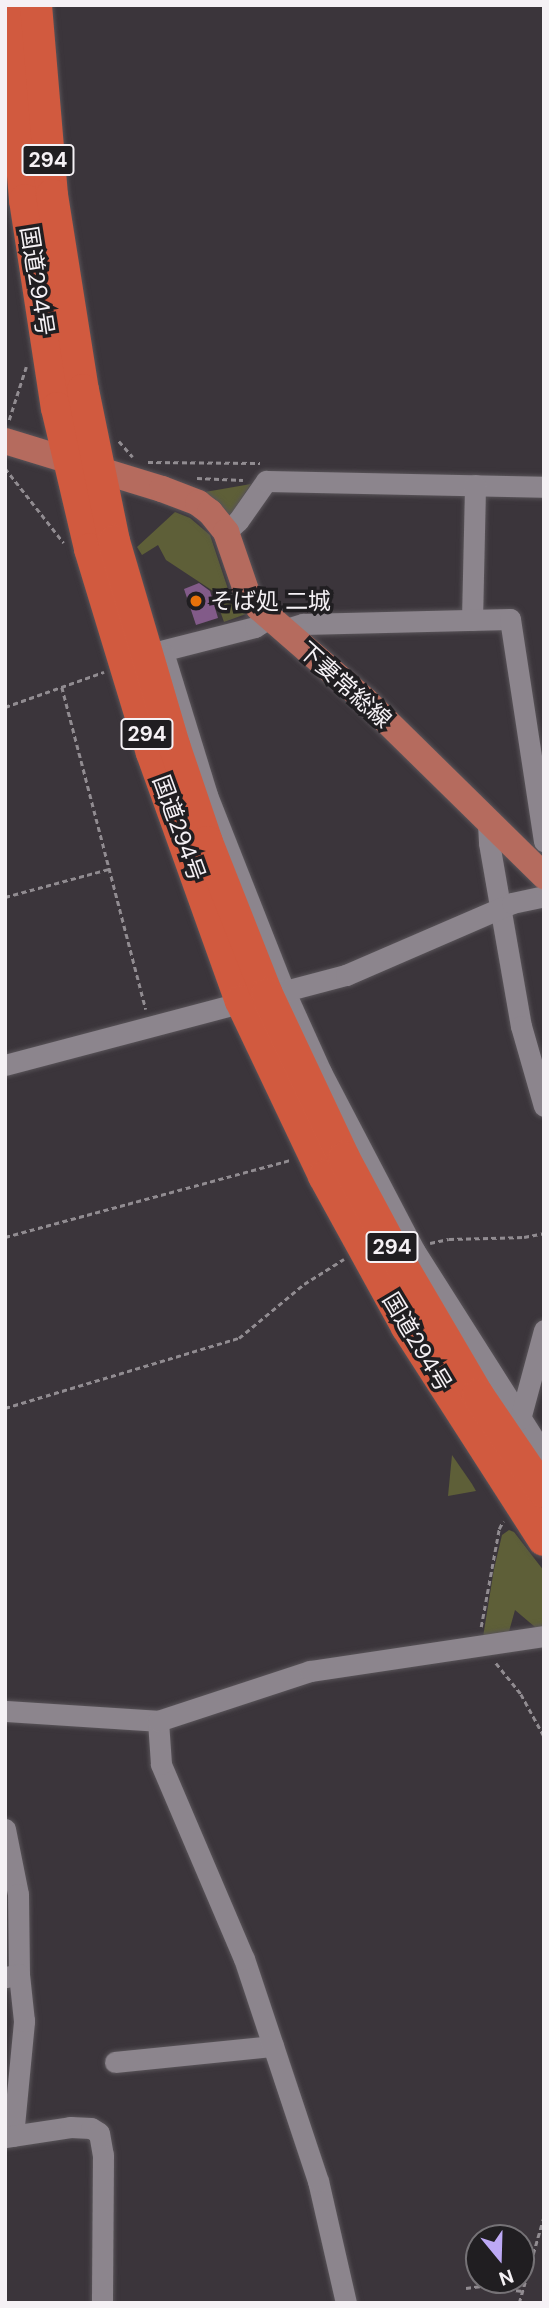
<!DOCTYPE html>
<html>
<head>
<meta charset="utf-8">
<style>
	body { margin:0 }
	#map { position:relative; width:549px; height:2308px; overflow:hidden; background:#3b353b; font-family:"DM Sans","Noto Sans JP",sans-serif }
	div>[style] { position:absolute }
	.green>* { inset:0; background:#5e5f38 }
	.building>* { inset:0; background:#825b89 }
	.path>* { height:2.5px; margin-top:-1.25px; transform-origin:0; background:repeating-linear-gradient(90deg,#918c91 0 5px,transparent 0 8.5px) }
	.roads { filter:drop-shadow(0 0 2px #595459) drop-shadow(0 0 2px #595459) }
	.minor>* { height:21px; margin:-10.5px; padding:0 10.5px; transform-origin:10.5px; border-radius:10.5px; background:#8c858d }
	.major>* { height:26px; margin:-13px; padding:0 13px; transform-origin:13px; border-radius:13px; background:#b56b5e }
	.highway>* { height:32px; margin:-16px; padding:0 16px; transform-origin:16px; border-radius:16px; background:#d15a3f }
	.dots>* { width:19px; height:19px; translate:-50% -50%; box-sizing:border-box; border:4px solid #201e21; border-radius:50% }
	span { translate:-50% -50%; white-space:nowrap; text-align:center; line-height:1.15; -webkit-text-stroke:7px #201e21; paint-order:stroke }
	.shield-label span { padding:2px 5px; background:#201e21; border:2px solid; border-radius:5px; -webkit-text-stroke-width:0 }
	.shield-label { font-size:21px; color:#f5f1f5; font-weight:700 }
	.street-label { font-size:23px; color:#f5f1f5 }
	.poi-label { font-size:23px; color:#f5f1f5 }
	.left { translate:0 -50%; text-align:left }
	.frame { position:absolute; inset:0; border:7px solid #f5f1f5; pointer-events:none }
	.north { position:absolute; left:465px; top:2224px; width:70px; height:70px; box-sizing:border-box; background:#201e21; border:2px solid #757276; border-radius:50%; rotate:161deg; font-size:19px; font-weight:700; line-height:28px; text-align:center; color:#f5f1f5 }
	.north::after { content:''; display:block; margin:auto; width:24px; height:32px; background:#bda9f5; clip-path:polygon(50% 0,100% 100%,50% 72%,0 100%) }
</style>
</head>
<body>
<div id="map">
	<div class="green">
		<i style="clip-path:polygon(251px 484px,230px 516px,205px 492px)"></i>
		<i style="clip-path:polygon(175px 512px,190px 518px,210px 535px,229px 592px,246px 614px,224px 622px,213px 591px,166px 560px,158px 545px,142px 555px,137px 547px)"></i>
		<i style="clip-path:polygon(452px 1455px,472px 1484px,476px 1491px,448px 1496px)"></i>
		<i style="clip-path:polygon(509px 1530px,514px 1532px,544px 1571px,544px 1627px,535px 1627px,515px 1610px,508px 1635px,483px 1637px,494px 1569px,502px 1535px)"></i>
	</div>
	<div class="building">
		<i style="clip-path:polygon(199px 583px,210px 591px,218px 618px,196px 625px,184px 589px)"></i>
	</div>
	<div class="path">
		<i style="left:9px;top:420px;width:56px;rotate:-72.2deg"></i>
		<i style="left:119px;top:441px;width:21px;rotate:49deg"></i>
		<i style="left:148px;top:462px;width:112px;rotate:0.5deg"></i>
		<i style="left:5px;top:468px;width:95px;rotate:51.8deg"></i>
		<i style="left:197px;top:478px;width:46px;rotate:2.5deg"></i>
		<i style="left:62px;top:687px;width:333px;rotate:75.4deg"></i>
		<i style="left:5px;top:707px;width:105px;rotate:-19.5deg"></i>
		<i style="left:5px;top:897px;width:108px;rotate:-15.1deg"></i>
		<i style="left:5px;top:1237px;width:295px;rotate:-15.1deg"></i>
		<i style="left:430px;top:1243px;width:19px;rotate:-12deg"></i>
		<i style="left:449px;top:1239px;width:75px;rotate:-1.5deg"></i>
		<i style="left:524px;top:1237px;width:20px;rotate:-11deg"></i>
		<i style="left:5px;top:1408px;width:244px;rotate:-16.7deg"></i>
		<i style="left:239px;top:1338px;width:85px;rotate:-39.7deg"></i>
		<i style="left:304px;top:1284px;width:47px;rotate:-32deg"></i>
		<i style="left:481px;top:1627px;width:100px;rotate:-79.6deg"></i>
		<i style="left:499px;top:1529px;width:9px;rotate:-63deg"></i>
		<i style="left:496px;top:1663px;width:40px;rotate:51deg"></i>
		<i style="left:521px;top:1694px;width:48px;rotate:61.3deg"></i>
		<i style="left:466px;top:2288px;width:16px;rotate:-7deg"></i>
		<i style="left:482px;top:2286px;width:41px;rotate:7deg"></i>
		<i style="left:519px;top:2303px;width:91px;rotate:-74deg"></i>
	</div>
	<div class="roads">
		<div class="minor">
			<i style="left:226px;top:532px;width:16px;rotate:-43deg"></i>
			<i style="left:238px;top:521px;width:49px;rotate:-55deg"></i>
			<i style="left:266px;top:481px;width:278px;rotate:1.2deg"></i>
			<i style="left:472px;top:620px;width:135px;rotate:-88.7deg"></i>
			<i style="left:283px;top:630px;width:21px;rotate:-17deg"></i>
			<i style="left:303px;top:624px;width:207px;rotate:-1.4deg"></i>
			<i style="left:510px;top:619px;width:225px;rotate:81.3deg"></i>
			<i style="left:149px;top:654px;width:109px;rotate:-14.3deg"></i>
			<i style="left:255px;top:627px;width:17px;rotate:-33deg"></i>
			<i style="left:164px;top:655px;width:146px;rotate:72.9deg"></i>
			<i style="left:207px;top:795px;width:210px;rotate:68.5deg"></i>
			<i style="left:284px;top:990px;width:90px;rotate:65.7deg"></i>
			<i style="left:321px;top:1072px;width:201px;rotate:62.4deg"></i>
			<i style="left:414px;top:1250px;width:243px;rotate:57.6deg"></i>
			<i style="left:488px;top:823px;width:20px;rotate:87deg"></i>
			<i style="left:489px;top:843px;width:186px;rotate:80.1deg"></i>
			<i style="left:521px;top:1026px;width:83px;rotate:74deg"></i>
			<i style="left:5px;top:1065px;width:353px;rotate:-14.8deg"></i>
			<i style="left:346px;top:975px;width:181px;rotate:-23.4deg"></i>
			<i style="left:512px;top:903px;width:33px;rotate:-12deg"></i>
			<i style="left:520px;top:1419px;width:92px;rotate:-74.9deg"></i>
			<i style="left:5px;top:1711px;width:153px;rotate:3.7deg"></i>
			<i style="left:5px;top:1829px;width:66px;rotate:78.7deg"></i>
			<i style="left:18px;top:1894px;width:80px;rotate:89.3deg"></i>
			<i style="left:19px;top:1974px;width:13px;rotate:167deg"></i>
			<i style="left:115px;top:2062px;width:159px;rotate:-5.8deg"></i>
			<i style="left:13px;top:2136px;width:116px;rotate:-84.5deg"></i>
			<i style="left:24px;top:2021px;width:47px;rotate:-96.1deg"></i>
			<i style="left:5px;top:2137px;width:66px;rotate:-8.7deg"></i>
			<i style="left:70px;top:2127px;width:21px;rotate:3deg"></i>
			<i style="left:91px;top:2128px;width:9px;rotate:32deg"></i>
			<i style="left:99px;top:2133px;width:22px;rotate:80deg"></i>
			<i style="left:103px;top:2155px;width:148px;rotate:90.4deg"></i>
			<i style="left:346px;top:2303px;width:125px;rotate:-102.9deg"></i>
			<i style="left:318px;top:2181px;width:234px;rotate:-108.4deg"></i>
			<i style="left:244px;top:1959px;width:212px;rotate:-113.1deg"></i>
			<i style="left:161px;top:1764px;width:43px;rotate:-94deg"></i>
			<i style="left:158px;top:1721px;width:160px;rotate:-18.2deg"></i>
			<i style="left:310px;top:1671px;width:237px;rotate:-8.5deg"></i>
		</div>
		<div class="major">
			<i style="left:5px;top:441px;width:164px;rotate:17deg"></i>
			<i style="left:162px;top:489px;width:39px;rotate:21deg"></i>
			<i style="left:198px;top:503px;width:15px;rotate:37deg"></i>
			<i style="left:210px;top:512px;width:26px;rotate:51deg"></i>
			<i style="left:226px;top:532px;width:65px;rotate:71deg"></i>
			<i style="left:247px;top:593px;width:19px;rotate:51deg"></i>
			<i style="left:259px;top:608px;width:142px;rotate:41deg"></i>
			<i style="left:366px;top:701px;width:250px;rotate:44.5deg"></i>
		</div>
		<div class="highway">
			<i style="left:9px;top:5px;width:196px;rotate:85.3deg"></i>
			<i style="left:25px;top:200px;width:210px;rotate:81.3deg"></i>
			<i style="left:57px;top:408px;width:145px;rotate:76.8deg"></i>
			<i style="left:90px;top:549px;width:213px;rotate:73.1deg"></i>
			<i style="left:152px;top:753px;width:263px;rotate:70.3deg"></i>
			<i style="left:241px;top:1001px;width:194px;rotate:64.6deg"></i>
			<i style="left:324px;top:1176px;width:172px;rotate:61.2deg"></i>
			<i style="left:407px;top:1327px;width:253px;rotate:57.3deg"></i>
			<i style="left:36px;top:5px;width:191px;rotate:85.2deg"></i>
			<i style="left:52px;top:195px;width:197px;rotate:81deg"></i>
			<i style="left:83px;top:390px;width:154px;rotate:78.4deg"></i>
			<i style="left:114px;top:541px;width:213px;rotate:73.6deg"></i>
			<i style="left:174px;top:745px;width:102px;rotate:71.2deg"></i>
			<i style="left:207px;top:842px;width:163px;rotate:68.5deg"></i>
			<i style="left:267px;top:994px;width:181px;rotate:64.8deg"></i>
			<i style="left:344px;top:1158px;width:112px;rotate:61.8deg"></i>
			<i style="left:397px;top:1257px;width:160px;rotate:59.6deg"></i>
			<i style="left:478px;top:1395px;width:117px;rotate:55.8deg"></i>
		</div>
	</div>
	<div class="dots">
		<i style="left:196px;top:601px;background:#e8710a"></i>
	</div>
	<div class="shield-label">
		<span style="left:48px;top:160px">294</span>
		<span style="left:147px;top:734px">294</span>
		<span style="left:392px;top:1247px">294</span>
	</div>
	<div class="street-label">
		<span style="left:37px;top:281px;rotate:81deg">国道294号</span>
		<span style="left:345px;top:685px;rotate:42deg">下妻常総線</span>
		<span style="left:179px;top:828px;rotate:70deg">国道294号</span>
		<span style="left:417px;top:1342px;rotate:59deg">国道294号</span>
	</div>
	<div class="poi-label">
		<span class="left" style="left:210px;top:601px">そば処 二城</span>
	</div>
	<div class="frame"></div>
	<div class="north">N</div>
</div>
</body>
</html>
